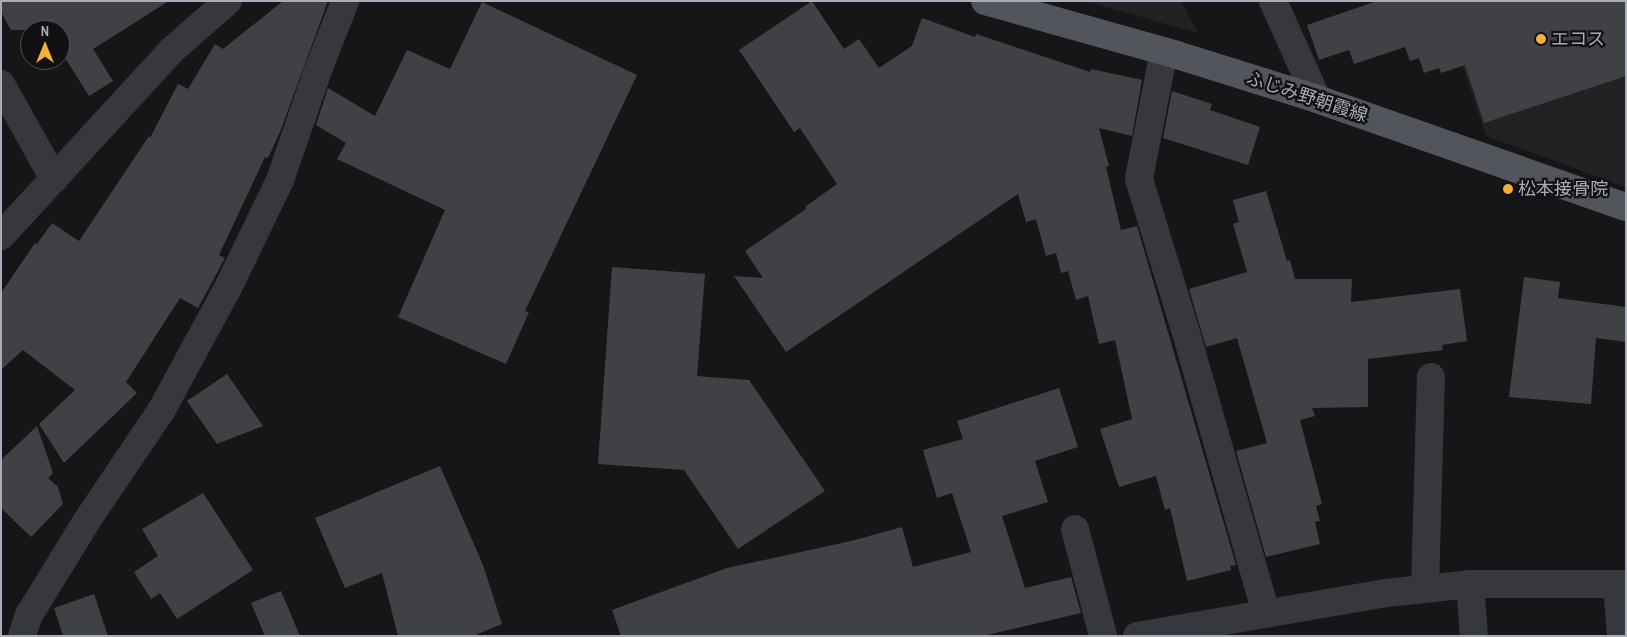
<!DOCTYPE html>
<html>
<head>
<meta charset="utf-8">
<style>
	body { margin:0 }
	#map { position:relative; width:1627px; height:637px; overflow:hidden; background:#161618; font-family:"Archivo Narrow","Noto Sans JP",sans-serif }
	div>[style] { position:absolute }
	.built>* { inset:0; background:#222225 }
	.building>* { inset:0; background:#404145 }
	.minor>* { height:28px; margin:-14px; padding:0 14px; transform-origin:14px; border-radius:14px; background:#37383d }
	.major>* { height:28px; margin:-14px; padding:0 14px; transform-origin:14px; border-radius:14px; background:#53555c }
	.dots>* { width:14px; height:14px; translate:-50% -50%; box-sizing:border-box; border:2px solid #111113; border-radius:50% }
	span { translate:-50% -50%; white-space:nowrap; text-align:center; line-height:1.15; -webkit-text-stroke:4.5px #111113; paint-order:stroke }
	.poi-label { font-size:18px; color:#a8adb8 }
	.left { translate:0 -50%; text-align:left }
	.street-label { font-size:18px; color:#a8adb8 }
	.frame { position:absolute; inset:0; border:2px solid #a8adb8; pointer-events:none }
	.north { position:absolute; left:20px; top:20px; width:50px; height:50px; box-sizing:border-box; background:#111113; border:1px solid #4d4f55; border-radius:50%; rotate:0deg; font-size:14px; font-weight:700; line-height:20px; text-align:center; color:#a8adb8 }
	.north::after { content:''; display:block; margin:auto; width:18px; height:22px; background:#f2b134; clip-path:polygon(50% 0,100% 100%,50% 72%,0 100%) }
</style>
</head>
<body>
<div id="map">
	<div class="built">
		<i style="clip-path:polygon(1085px 1px,1181px 1px,1198px 33px,1152px 20px)"></i>
		<i style="clip-path:polygon(1441px 1px,1626px 1px,1626px 187px,1486px 136px)"></i>
	</div>
	<div class="building">
		<i style="clip-path:polygon(1px 1px,169px 1px,93px 49px,113px 81px,89px 96px,60px 50px,60px 30px,11px 30px,1px 12px)"></i>
		<i style="clip-path:polygon(283px 1px,328px 1px,280px 132px,268px 158px,265px 157px,219px 255px,225px 258px,198px 308px,180px 298px,126px 382px,137px 393px,64px 463px,39px 424px,75px 390px,23px 350px,1px 370px,1px 293px,35px 243px,37px 244px,52px 223px,79px 241px,149px 136px,150px 138px,178px 84px,188px 89px,215px 44px,223px 49px)"></i>
		<i style="clip-path:polygon(812px 1px,844px 49px,859px 39px,879px 68px,912px 46px,922px 18px,975px 37px,976px 34px,1090px 72px,1091px 69px,1142px 80px,1132px 136px,1099px 128px,1109px 166px,1106px 167px,1121px 230px,1137px 226px,1236px 565px,1230px 566px,1231px 570px,1187px 581px,1170px 508px,1165px 510px,1156px 476px,1119px 487px,1100px 429px,1132px 419px,1115px 340px,1099px 344px,1088px 296px,1076px 300px,1068px 271px,1061px 273px,1056px 253px,1046px 256px,1036px 219px,1026px 222px,1018px 194px,786px 352px,734px 276px,763px 278px,745px 251px,806px 209px,805px 207px,837px 184px,800px 128px,794px 132px,739px 50px)"></i>
		<i style="clip-path:polygon(1377px 1px,1626px 1px,1626px 76px,1484px 123px,1465px 65px,1441px 73px,1439px 68px,1424px 73px,1419px 58px,1410px 61px,1405px 47px,1354px 64px,1349px 50px,1319px 60px,1307px 25px)"></i>
		<i style="clip-path:polygon(482px 2px,637px 75px,525px 311px,529px 312px,506px 364px,398px 317px,445px 210px,337px 159px,346px 143px,316px 125px,328px 88px,375px 116px,407px 50px,450px 69px)"></i>
		<i style="clip-path:polygon(1172px 91px,1212px 104px,1210px 110px,1260px 127px,1248px 165px,1163px 138px)"></i>
		<i style="clip-path:polygon(1266px 191px,1287px 261px,1290px 260px,1295px 279px,1352px 279px,1351px 302px,1460px 289px,1467px 341px,1442px 345px,1443px 350px,1368px 359px,1368px 407px,1312px 408px,1315px 416px,1300px 420px,1322px 504px,1316px 506px,1320px 521px,1315px 522px,1320px 544px,1266px 557px,1236px 451px,1267px 443px,1237px 338px,1206px 347px,1189px 289px,1247px 272px,1233px 224px,1239px 222px,1233px 200px)"></i>
		<i style="clip-path:polygon(612px 267px,705px 274px,697px 376px,749px 380px,825px 491px,738px 549px,684px 470px,598px 464px)"></i>
		<i style="clip-path:polygon(1524px 277px,1560px 282px,1558px 298px,1626px 307px,1626px 342px,1596px 338px,1591px 404px,1509px 397px)"></i>
		<i style="clip-path:polygon(227px 374px,263px 426px,217px 444px,187px 401px)"></i>
		<i style="clip-path:polygon(1059px 388px,1078px 447px,1035px 461px,1048px 502px,1002px 516px,1025px 588px,1071px 577px,1081px 613px,983px 636px,621px 636px,612px 610px,727px 568px,851px 541px,902px 527px,913px 567px,971px 552px,952px 493px,937px 498px,923px 450px,963px 439px,957px 421px)"></i>
		<i style="clip-path:polygon(37px 426px,53px 473px,48px 478px,58px 487px,63px 504px,31px 537px,1px 508px,1px 460px)"></i>
		<i style="clip-path:polygon(440px 466px,483px 565px,502px 624px,473px 636px,398px 636px,382px 573px,345px 588px,315px 518px)"></i>
		<i style="clip-path:polygon(203px 493px,253px 570px,177px 619px,160px 593px,151px 599px,134px 572px,158px 556px,142px 529px)"></i>
		<i style="clip-path:polygon(281px 591px,300px 636px,265px 636px,251px 603px)"></i>
		<i style="clip-path:polygon(94px 594px,108px 636px,63px 636px,54px 608px)"></i>
	</div>
	<div class="minor">
		<i style="left:1273px;top:1px;width:107px;rotate:65.8deg"></i>
		<i style="left:1164px;top:51px;width:130px;rotate:101.1deg"></i>
		<i style="left:1139px;top:179px;width:171px;rotate:73deg"></i>
		<i style="left:1189px;top:343px;width:281px;rotate:74.1deg"></i>
		<i style="left:1px;top:84px;width:109px;rotate:60.8deg"></i>
		<i style="left:1px;top:236px;width:253px;rotate:-47.4deg"></i>
		<i style="left:172px;top:50px;width:74px;rotate:-41.2deg"></i>
		<i style="left:1075px;top:529px;width:111px;rotate:75.3deg"></i>
		<i style="left:1470px;top:584px;width:52px;rotate:85.6deg"></i>
		<i style="left:1617px;top:584px;width:52px;rotate:85.6deg"></i>
		<i style="left:1425px;top:589px;width:212px;rotate:-88.4deg"></i>
		<i style="left:22px;top:636px;width:22px;rotate:-72deg"></i>
		<i style="left:29px;top:615px;width:109px;rotate:-58.5deg"></i>
		<i style="left:86px;top:522px;width:134px;rotate:-56deg"></i>
		<i style="left:161px;top:411px;width:142px;rotate:-61.5deg"></i>
		<i style="left:229px;top:286px;width:118px;rotate:-64.3deg"></i>
		<i style="left:280px;top:180px;width:113px;rotate:-70.9deg"></i>
		<i style="left:317px;top:73px;width:77px;rotate:-68.7deg"></i>
		<i style="left:1137px;top:636px;width:252px;rotate:-9.8deg"></i>
		<i style="left:1385px;top:593px;width:40px;rotate:-5.7deg"></i>
		<i style="left:1425px;top:589px;width:45px;rotate:-6.3deg"></i>
		<i style="left:1470px;top:584px;width:156px"></i>
	</div>
	<div class="major">
		<i style="left:985px;top:1px;width:199px;rotate:15.7deg"></i>
		<i style="left:1177px;top:55px;width:147px;rotate:17.4deg"></i>
		<i style="left:1317px;top:99px;width:327px;rotate:19.3deg"></i>
	</div>
	<div class="dots">
		<i style="left:1541px;top:39px;background:#f2b134"></i>
		<i style="left:1508px;top:189px;background:#f2b134"></i>
	</div>
	<div class="poi-label">
		<span class="left" style="left:1551px;top:39px">エコス</span>
		<span class="left" style="left:1518px;top:189px">松本接骨院</span>
	</div>
	<div class="street-label">
		<span style="left:1307px;top:97px;rotate:18deg">ふじみ野朝霞線</span>
	</div>
	<div class="frame"></div>
	<div class="north">N</div>
</div>
</body>
</html>
